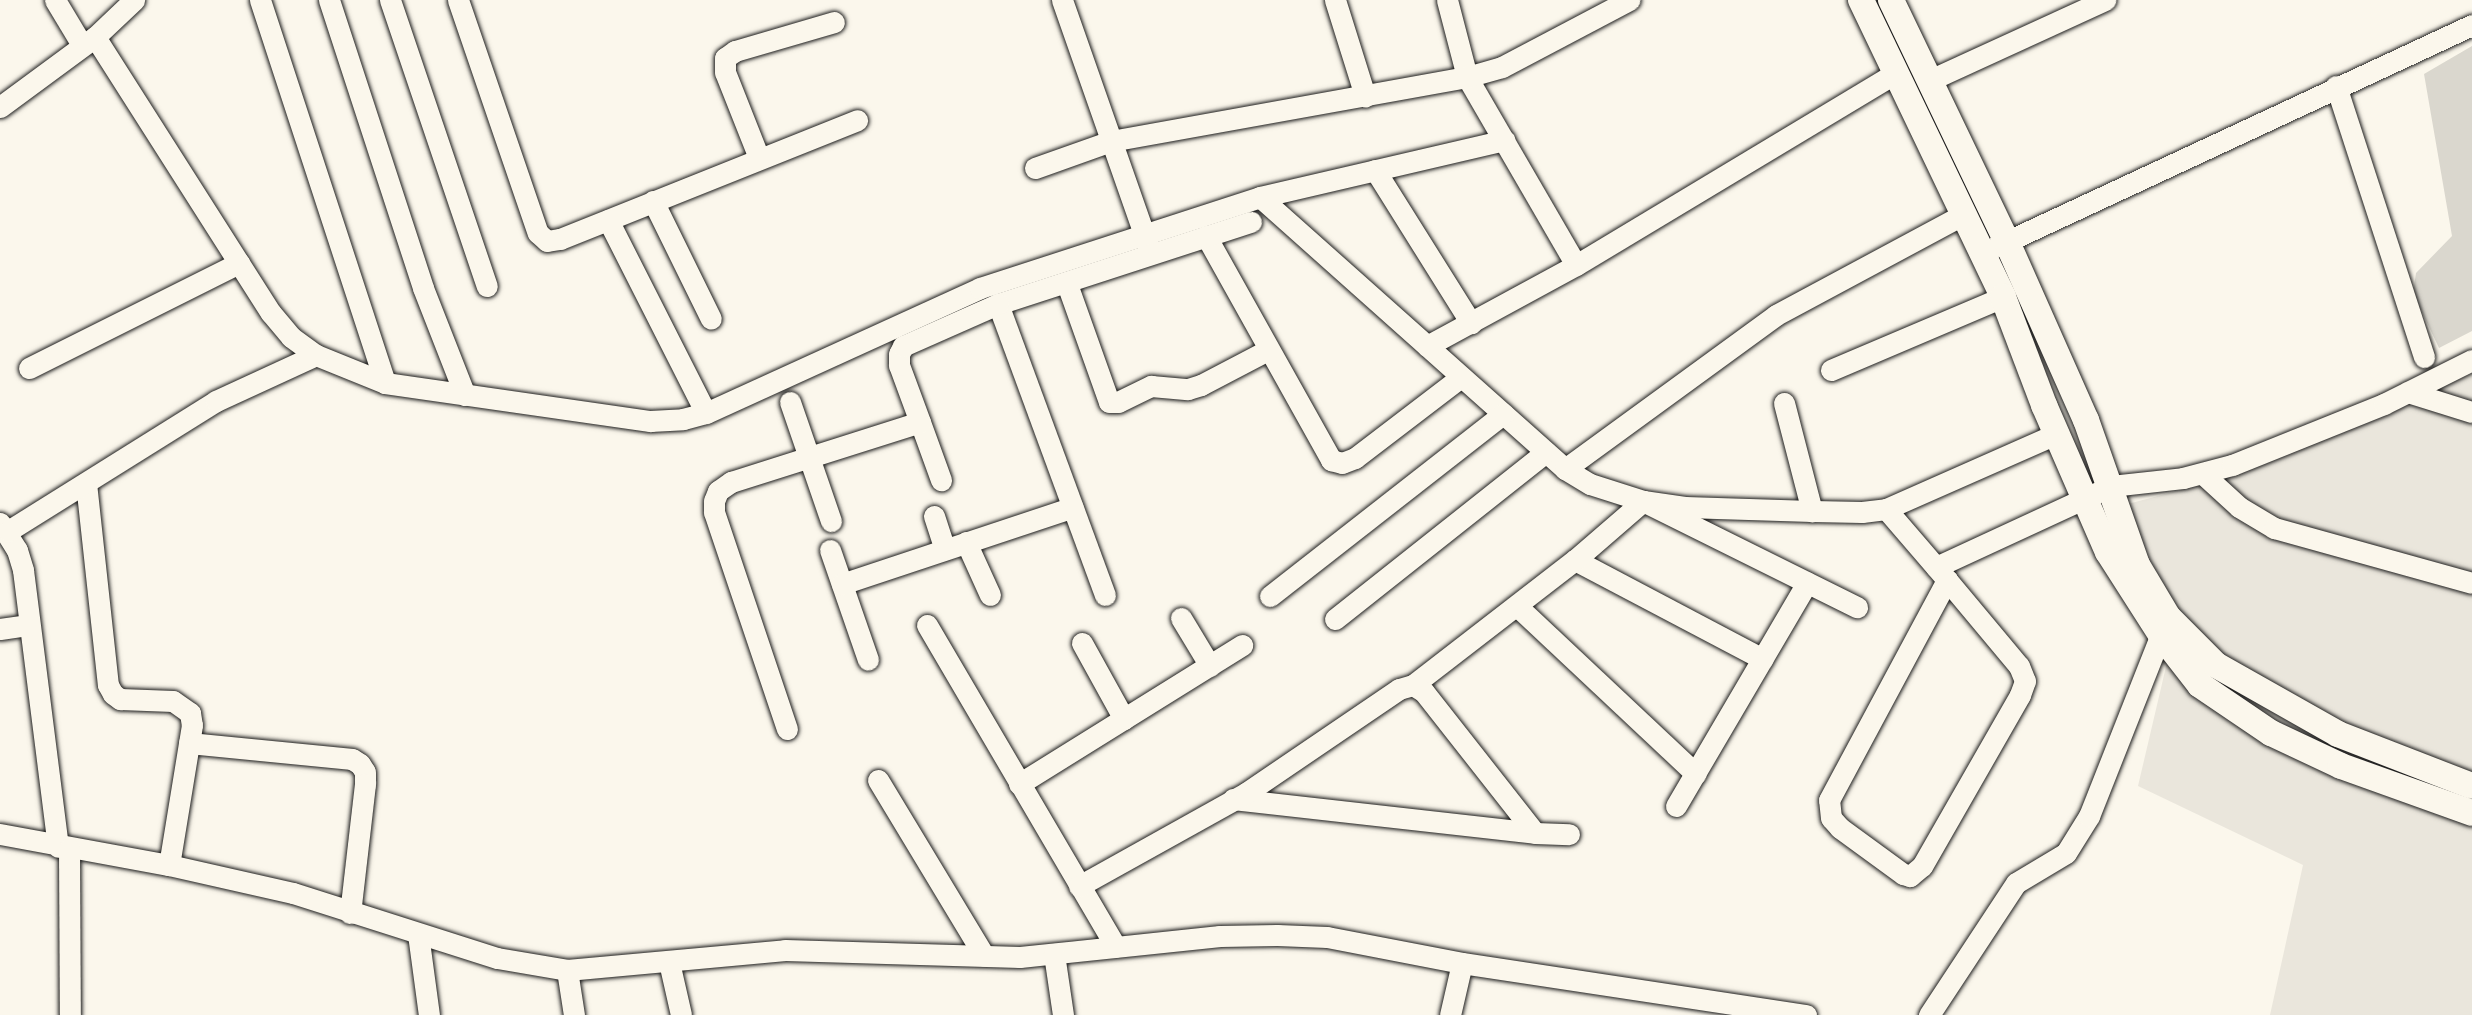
<!DOCTYPE html>
<html>
<head>
<meta charset="utf-8">
<style>
	body { margin:0 }
	#map { position:relative; width:2472px; height:1015px; overflow:hidden; background:#fbf7ec; font-family:"Indie Flower",sans-serif }
	div>[style] { position:absolute }
	.built>* { inset:0; background:#eae6dc }
	.green>* { inset:0; background:#dad7ce }
	.roads { filter:drop-shadow(0 0 2px #1c1c1c) drop-shadow(0 0 2px #1c1c1c) }
	.minor>* { height:21px; margin:-10.5px; padding:0 10.5px; transform-origin:10.5px; border-radius:10.5px; background:#fbf7ec }
	.tertiary>* { height:26px; margin:-13px; padding:0 13px; transform-origin:13px; border-radius:13px; background:#fbf7ec }
	span { translate:-50% -50%; white-space:nowrap; text-align:center; line-height:1.15; -webkit-text-stroke:5px #fbf7ec; paint-order:stroke }
</style>
</head>
<body>
<div id="map">
	<div class="built">
		<i style="clip-path:polygon(2472px 374px,2472px 1015px,2270px 1015px,2303px 865px,2138px 786px,2176px 624px,2128px 504px,2210px 482px)"></i>
	</div>
	<div class="green">
		<i style="clip-path:polygon(2472px 46px,2472px 331px,2439px 348px,2413px 293px,2416px 273px,2452px 236px,2424px 74px)"></i>
	</div>
	<div class="roads">
		<div class="minor">
			<i style="left:55px;top:0;width:52px;rotate:59deg"></i>
			<i style="left:260px;top:0;width:403px;rotate:71.9deg"></i>
			<i style="left:329px;top:0;width:303px;rotate:71.9deg"></i>
			<i style="left:423px;top:288px;width:115px;rotate:68.6deg"></i>
			<i style="left:390px;top:0;width:302px;rotate:71.3deg"></i>
			<i style="left:458px;top:0;width:246px;rotate:71.1deg"></i>
			<i style="left:538px;top:233px;width:12px;rotate:42deg"></i>
			<i style="left:547px;top:241px;width:13px;rotate:-9deg"></i>
			<i style="left:560px;top:239px;width:320px;rotate:-21.8deg"></i>
			<i style="left:1062px;top:0;width:261px;rotate:70.7deg"></i>
			<i style="left:1335px;top:0;width:101px;rotate:72.6deg"></i>
			<i style="left:1447px;top:0;width:80px;rotate:75.4deg"></i>
			<i style="left:1467px;top:77px;width:217px;rotate:59.9deg"></i>
			<i style="left:95px;top:37px;width:327px;rotate:57.5deg"></i>
			<i style="left:271px;top:313px;width:31px;rotate:50deg"></i>
			<i style="left:291px;top:337px;width:31px;rotate:36deg"></i>
			<i style="left:316px;top:355px;width:74px;rotate:22.1deg"></i>
			<i style="left:385px;top:383px;width:268px;rotate:8.2deg"></i>
			<i style="left:650px;top:421px;width:33px;rotate:-3deg"></i>
			<i style="left:683px;top:419px;width:24px;rotate:-15deg"></i>
			<i style="left:706px;top:413px;width:301px;rotate:-24.5deg"></i>
			<i style="left:980px;top:288px;width:294px;rotate:-18deg"></i>
			<i style="left:1260px;top:197px;width:409px;rotate:41.7deg"></i>
			<i style="left:1565px;top:469px;width:29px;rotate:31deg"></i>
			<i style="left:1590px;top:484px;width:56px;rotate:17.8deg"></i>
			<i style="left:1643px;top:501px;width:42px;rotate:8.1deg"></i>
			<i style="left:1685px;top:507px;width:127px;rotate:1.8deg"></i>
			<i style="left:1812px;top:511px;width:50px;rotate:1.1deg"></i>
			<i style="left:1862px;top:512px;width:24px;rotate:-7deg"></i>
			<i style="left:1886px;top:509px;width:188px;rotate:-23.8deg"></i>
			<i style="left:1928px;top:81px;width:195px;rotate:-24.6deg"></i>
			<i style="left:2336px;top:86px;width:285px;rotate:72deg"></i>
			<i style="left:0;top:107px;width:118px;rotate:-36.4deg"></i>
			<i style="left:95px;top:37px;width:54px;rotate:-43.5deg"></i>
			<i style="left:759px;top:158px;width:92px;rotate:-111.6deg"></i>
			<i style="left:725px;top:72px;width:14px;rotate:-90deg"></i>
			<i style="left:725px;top:58px;width:12px;rotate:-35deg"></i>
			<i style="left:735px;top:51px;width:103px;rotate:-16.3deg"></i>
			<i style="left:1035px;top:168px;width:81px;rotate:-19.6deg"></i>
			<i style="left:1111px;top:141px;width:362px;rotate:-10.2deg"></i>
			<i style="left:1467px;top:77px;width:36px;rotate:-16deg"></i>
			<i style="left:1502px;top:67px;width:144px;rotate:-27.8deg"></i>
			<i style="left:1375px;top:170px;width:181px;rotate:57.9deg"></i>
			<i style="left:1260px;top:197px;width:251px;rotate:-13.1deg"></i>
			<i style="left:653px;top:201px;width:131px;rotate:63.8deg"></i>
			<i style="left:608px;top:220px;width:216px;rotate:63.1deg"></i>
			<i style="left:1206px;top:236px;width:257px;rotate:60.8deg"></i>
			<i style="left:1331px;top:460px;width:11px;rotate:15deg"></i>
			<i style="left:1342px;top:463px;width:14px;rotate:-21deg"></i>
			<i style="left:1355px;top:458px;width:133px;rotate:-37.4deg"></i>
			<i style="left:1995px;top:247px;width:526px;rotate:-24.96deg"></i>
			<i style="left:1067px;top:284px;width:125px;rotate:70.4deg"></i>
			<i style="left:1109px;top:402px;width:9px"></i>
			<i style="left:1118px;top:402px;width:37px;rotate:-26deg"></i>
			<i style="left:1151px;top:386px;width:37px;rotate:5deg"></i>
			<i style="left:1188px;top:389px;width:14px;rotate:-17deg"></i>
			<i style="left:1201px;top:385px;width:76px;rotate:-27.6deg"></i>
			<i style="left:1427px;top:346px;width:170px;rotate:-28.5deg"></i>
			<i style="left:1576px;top:265px;width:372px;rotate:-31deg"></i>
			<i style="left:29px;top:368px;width:235px;rotate:-26.6deg"></i>
			<i style="left:1831px;top:370px;width:187px;rotate:-23deg"></i>
			<i style="left:2408px;top:392px;width:67px;rotate:17.4deg"></i>
			<i style="left:790px;top:402px;width:126px;rotate:71deg"></i>
			<i style="left:1784px;top:403px;width:112px;rotate:75.5deg"></i>
			<i style="left:920px;top:422px;width:62px;rotate:70.1deg"></i>
			<i style="left:1565px;top:469px;width:261px;rotate:-36.1deg"></i>
			<i style="left:1776px;top:315px;width:213px;rotate:-28.2deg"></i>
			<i style="left:2203px;top:474px;width:49px;rotate:42.5deg"></i>
			<i style="left:2239px;top:507px;width:41px;rotate:31deg"></i>
			<i style="left:2274px;top:528px;width:205px;rotate:15.5deg"></i>
			<i style="left:86px;top:483px;width:203px;rotate:83.8deg"></i>
			<i style="left:108px;top:685px;width:10px;rotate:61deg"></i>
			<i style="left:113px;top:694px;width:9px;rotate:36deg"></i>
			<i style="left:120px;top:699px;width:53px;rotate:2.2deg"></i>
			<i style="left:173px;top:701px;width:21px;rotate:35deg"></i>
			<i style="left:190px;top:713px;width:12px;rotate:81deg"></i>
			<i style="left:192px;top:725px;width:142px;rotate:99.3deg"></i>
			<i style="left:1886px;top:509px;width:94px;rotate:49.3deg"></i>
			<i style="left:1947px;top:580px;width:112px;rotate:50.1deg"></i>
			<i style="left:2019px;top:666px;width:16px;rotate:68deg"></i>
			<i style="left:2025px;top:681px;width:15px;rotate:110deg"></i>
			<i style="left:2020px;top:695px;width:197px;rotate:119.8deg"></i>
			<i style="left:1922px;top:866px;width:16px;rotate:140deg"></i>
			<i style="left:1910px;top:876px;width:7px;rotate:-164deg"></i>
			<i style="left:1903px;top:874px;width:78px;rotate:-143.9deg"></i>
			<i style="left:1840px;top:828px;width:13px;rotate:-132deg"></i>
			<i style="left:1831px;top:818px;width:18px;rotate:-96deg"></i>
			<i style="left:1829px;top:800px;width:250px;rotate:-61.8deg"></i>
			<i style="left:934px;top:516px;width:35px;rotate:72deg"></i>
			<i style="left:0;top:523px;width:32px;rotate:58deg"></i>
			<i style="left:17px;top:550px;width:21px;rotate:73deg"></i>
			<i style="left:23px;top:570px;width:279px;rotate:82.8deg"></i>
			<i style="left:8px;top:531px;width:245px;rotate:-32deg"></i>
			<i style="left:216px;top:401px;width:110px;rotate:-24.7deg"></i>
			<i style="left:966px;top:542px;width:58px;rotate:65.6deg"></i>
			<i style="left:830px;top:550px;width:116px;rotate:70.9deg"></i>
			<i style="left:1575px;top:560px;width:212px;rotate:27.8deg"></i>
			<i style="left:1936px;top:567px;width:193px;rotate:-24.8deg"></i>
			<i style="left:2111px;top:486px;width:72px;rotate:-6.3deg"></i>
			<i style="left:2183px;top:478px;width:51px;rotate:-14.9deg"></i>
			<i style="left:2232px;top:465px;width:164px;rotate:-21.9deg"></i>
			<i style="left:2384px;top:404px;width:98px;rotate:-26.6deg"></i>
			<i style="left:842px;top:584px;width:243px;rotate:-18.4deg"></i>
			<i style="left:1105px;top:595px;width:310px;rotate:-110.2deg"></i>
			<i style="left:998px;top:304px;width:266px;rotate:-18deg"></i>
			<i style="left:1270px;top:596px;width:296px;rotate:-38deg"></i>
			<i style="left:1517px;top:606px;width:245px;rotate:43.2deg"></i>
			<i style="left:1181px;top:618px;width:56px;rotate:58.9deg"></i>
			<i style="left:1335px;top:619px;width:269px;rotate:-38.4deg"></i>
			<i style="left:927px;top:625px;width:373px;rotate:59.6deg"></i>
			<i style="left:0;top:629px;width:29px;rotate:-8deg"></i>
			<i style="left:1082px;top:643px;width:87px;rotate:61.1deg"></i>
			<i style="left:1413px;top:685px;width:205px;rotate:-37.7deg"></i>
			<i style="left:1575px;top:560px;width:90px;rotate:-40.9deg"></i>
			<i style="left:1643px;top:501px;width:239px;rotate:26.4deg"></i>
			<i style="left:787px;top:729px;width:229px;rotate:-108.6deg"></i>
			<i style="left:714px;top:512px;width:11px;rotate:-90deg"></i>
			<i style="left:714px;top:501px;width:11px;rotate:-68deg"></i>
			<i style="left:718px;top:491px;width:16px;rotate:-35deg"></i>
			<i style="left:731px;top:482px;width:198px;rotate:-17.6deg"></i>
			<i style="left:920px;top:422px;width:61px;rotate:-110.2deg"></i>
			<i style="left:899px;top:365px;width:11px;rotate:-90deg"></i>
			<i style="left:899px;top:354px;width:9px;rotate:-63deg"></i>
			<i style="left:903px;top:346px;width:104px;rotate:-23.9deg"></i>
			<i style="left:189px;top:743px;width:164px;rotate:5.6deg"></i>
			<i style="left:352px;top:759px;width:9px;rotate:32deg"></i>
			<i style="left:360px;top:764px;width:9px;rotate:58deg"></i>
			<i style="left:365px;top:772px;width:12px;rotate:90deg"></i>
			<i style="left:365px;top:784px;width:130px;rotate:96.6deg"></i>
			<i style="left:878px;top:780px;width:205px;rotate:58.9deg"></i>
			<i style="left:1019px;top:784px;width:263px;rotate:-31.9deg"></i>
			<i style="left:1233px;top:799px;width:304px;rotate:6.4deg"></i>
			<i style="left:1535px;top:833px;width:34px;rotate:2deg"></i>
			<i style="left:1676px;top:806px;width:259px;rotate:-59.6deg"></i>
			<i style="left:0;top:834px;width:172px;rotate:10.4deg"></i>
			<i style="left:169px;top:865px;width:127px;rotate:12.7deg"></i>
			<i style="left:293px;top:893px;width:214px;rotate:17.7deg"></i>
			<i style="left:497px;top:958px;width:71px;rotate:9.7deg"></i>
			<i style="left:567px;top:970px;width:219px;rotate:-5.2deg"></i>
			<i style="left:785px;top:950px;width:235px;rotate:1.7deg"></i>
			<i style="left:1020px;top:957px;width:201px;rotate:-6deg"></i>
			<i style="left:1220px;top:936px;width:57px;rotate:-1deg"></i>
			<i style="left:1277px;top:935px;width:50px;rotate:2.3deg"></i>
			<i style="left:1327px;top:937px;width:137px;rotate:10.9deg"></i>
			<i style="left:1462px;top:963px;width:348px;rotate:8.6deg"></i>
			<i style="left:69px;top:849px;width:166px;rotate:89.7deg"></i>
			<i style="left:1079px;top:886px;width:191px;rotate:-29.1deg"></i>
			<i style="left:1246px;top:793px;width:185px;rotate:-34.2deg"></i>
			<i style="left:1399px;top:689px;width:15px;rotate:-16deg"></i>
			<i style="left:1413px;top:685px;width:13px;rotate:32deg"></i>
			<i style="left:1424px;top:692px;width:179px;rotate:51.8deg"></i>
			<i style="left:418px;top:934px;width:82px;rotate:82.3deg"></i>
			<i style="left:1054px;top:954px;width:62px;rotate:81.6deg"></i>
			<i style="left:669px;top:962px;width:54px;rotate:77.2deg"></i>
			<i style="left:567px;top:970px;width:46px;rotate:81.2deg"></i>
			<i style="left:1450px;top:1015px;width:53px;rotate:-77deg"></i>
			<i style="left:1929px;top:1015px;width:158px;rotate:-56.6deg"></i>
			<i style="left:2016px;top:883px;width:58px;rotate:-31deg"></i>
			<i style="left:2066px;top:853px;width:44px;rotate:-58.1deg"></i>
			<i style="left:2089px;top:816px;width:206px;rotate:-68.4deg"></i>
		</div>
		<div class="tertiary">
			<i style="left:1861px;top:0;width:329px;rotate:64.4deg"></i>
			<i style="left:2003px;top:297px;width:116px;rotate:69.2deg"></i>
			<i style="left:2044px;top:405px;width:160px;rotate:66.5deg"></i>
			<i style="left:2108px;top:552px;width:98px;rotate:57.4deg"></i>
			<i style="left:2161px;top:635px;width:63px;rotate:52deg"></i>
			<i style="left:2200px;top:685px;width:86px;rotate:34.1deg"></i>
			<i style="left:2271px;top:733px;width:77px;rotate:25.2deg"></i>
			<i style="left:2341px;top:766px;width:139px;rotate:19.7deg"></i>
			<i style="left:1891px;top:0;width:268px;rotate:64.4deg"></i>
			<i style="left:2007px;top:242px;width:195px;rotate:66.1deg"></i>
			<i style="left:2086px;top:420px;width:154px;rotate:70.6deg"></i>
			<i style="left:2137px;top:565px;width:61px;rotate:59.2deg"></i>
			<i style="left:2168px;top:617px;width:68px;rotate:45deg"></i>
			<i style="left:2216px;top:665px;width:140px;rotate:29.5deg"></i>
			<i style="left:2338px;top:734px;width:144px;rotate:21.2deg"></i>
		</div>
	</div>
</div>
</body>
</html>
